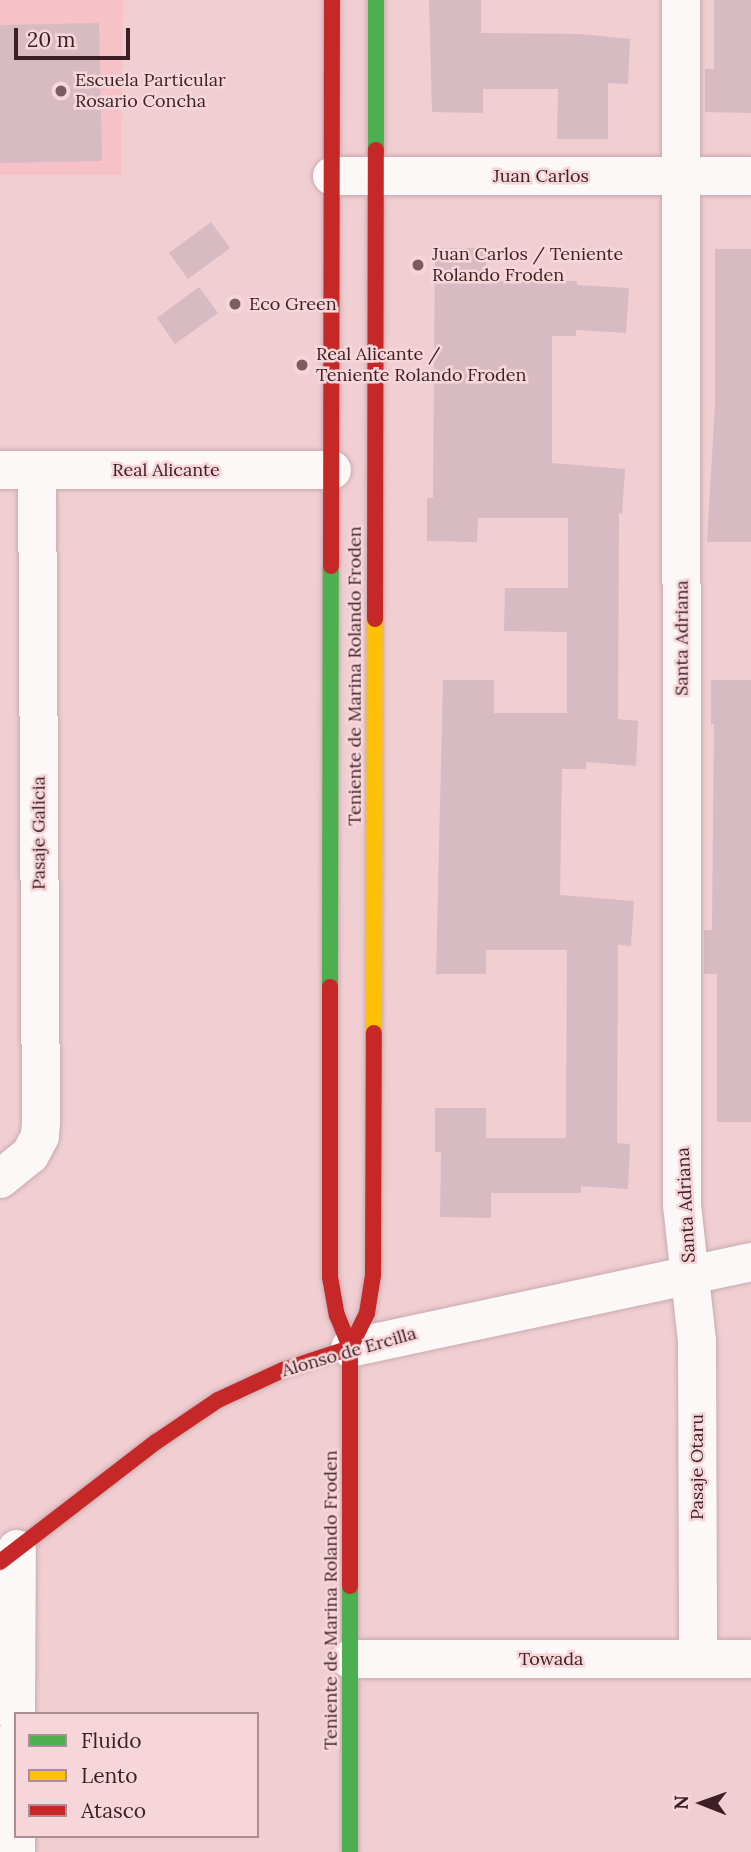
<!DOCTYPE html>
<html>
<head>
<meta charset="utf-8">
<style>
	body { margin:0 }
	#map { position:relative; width:751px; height:1852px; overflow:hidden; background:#f0ced2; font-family:Lora,serif }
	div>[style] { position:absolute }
	.built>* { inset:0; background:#f7c1c8 }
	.building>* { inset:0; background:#d7bac2 }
	.roads { filter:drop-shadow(0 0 2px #c8abaf) drop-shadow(0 0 2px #c8abaf) }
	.street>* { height:38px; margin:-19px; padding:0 19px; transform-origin:19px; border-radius:19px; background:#fdf8f8 }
	.fast>* { height:16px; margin:-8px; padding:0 8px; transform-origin:8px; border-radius:8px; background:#4caf50 }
	.slow>* { height:16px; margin:-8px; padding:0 8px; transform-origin:8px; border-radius:8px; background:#ffc107 }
	.jam>* { height:16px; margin:-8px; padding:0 8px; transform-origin:8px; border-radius:8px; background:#c62828 }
	.dots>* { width:19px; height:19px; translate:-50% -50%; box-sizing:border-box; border:4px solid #f7d6da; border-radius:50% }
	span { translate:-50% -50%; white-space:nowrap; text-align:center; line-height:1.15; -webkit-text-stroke:5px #f7d6da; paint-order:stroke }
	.poi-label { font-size:18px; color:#3c1f24 }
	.left { translate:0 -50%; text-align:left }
	.street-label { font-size:18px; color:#3c1f24 }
	.legend { position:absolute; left:14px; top:1712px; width:245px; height:126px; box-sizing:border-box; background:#f7d6da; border:2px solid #ac8d91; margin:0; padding:9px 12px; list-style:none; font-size:21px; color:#3c1f24 }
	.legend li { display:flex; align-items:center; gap:14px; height:35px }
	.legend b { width:35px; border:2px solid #ac8d91 }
	.north { position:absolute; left:667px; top:1768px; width:70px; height:70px; -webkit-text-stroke:5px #f7d6da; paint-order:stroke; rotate:271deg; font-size:19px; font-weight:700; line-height:28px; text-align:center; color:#3c1f24 }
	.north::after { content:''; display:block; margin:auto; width:24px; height:32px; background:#3c1f24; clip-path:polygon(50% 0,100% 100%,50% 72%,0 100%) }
	.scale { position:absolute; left:14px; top:28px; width:116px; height:32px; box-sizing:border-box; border:4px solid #3c1f24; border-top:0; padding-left:9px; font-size:21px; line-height:24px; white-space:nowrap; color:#3c1f24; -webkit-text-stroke:5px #f7d6da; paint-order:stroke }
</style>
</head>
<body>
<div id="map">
	<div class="built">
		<i style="clip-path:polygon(0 0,123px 0,121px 175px,0 175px)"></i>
	</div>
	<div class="building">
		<i style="clip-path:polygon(429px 0,481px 0,481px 33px,580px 34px,630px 39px,628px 84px,608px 83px,608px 139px,557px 139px,558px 89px,483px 89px,483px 113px,432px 112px)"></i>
		<i style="clip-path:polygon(714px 0,751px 0,751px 113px,705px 112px,705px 69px,714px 69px)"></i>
		<i style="clip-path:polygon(99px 23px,102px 161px,0 163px,0 25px)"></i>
		<i style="clip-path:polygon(211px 222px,230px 248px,188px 279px,169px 253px)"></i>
		<i style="clip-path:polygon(435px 248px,486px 248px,486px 281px,577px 281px,577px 285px,629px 288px,626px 333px,576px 330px,576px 336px,552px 336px,552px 463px,625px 469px,622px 514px,619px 513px,618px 719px,638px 721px,636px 766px,586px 762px,586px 769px,562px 769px,560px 895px,634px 901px,631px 946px,618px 945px,617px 1143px,630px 1144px,628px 1189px,581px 1186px,581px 1193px,491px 1193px,491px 1218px,440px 1217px,441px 1152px,435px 1152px,435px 1108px,486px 1108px,486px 1138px,566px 1138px,567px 950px,486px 950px,486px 974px,436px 974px,443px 680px,494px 680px,494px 713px,567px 713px,567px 632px,504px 631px,505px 588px,568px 588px,568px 518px,478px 518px,477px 542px,427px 541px,427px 498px,433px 498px)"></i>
		<i style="clip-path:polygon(715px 249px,751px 249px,751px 542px,707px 542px,715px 404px)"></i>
		<i style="clip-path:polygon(199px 287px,218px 313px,175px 344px,157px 318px)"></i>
		<i style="clip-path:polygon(711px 680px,751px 680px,751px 1122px,717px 1122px,717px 974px,704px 974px,704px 930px,712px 930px,714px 724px,711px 724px)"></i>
	</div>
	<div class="roads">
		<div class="street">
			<i style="left:681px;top:0;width:1205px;rotate:89.95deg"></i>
			<i style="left:682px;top:1205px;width:137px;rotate:83.7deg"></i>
			<i style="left:697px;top:1341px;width:318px;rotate:89.8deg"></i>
			<i style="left:332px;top:176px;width:419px"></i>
			<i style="left:0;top:470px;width:332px"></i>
			<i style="left:0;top:1179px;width:38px;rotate:-39deg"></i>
			<i style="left:30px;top:1155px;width:21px;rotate:-62deg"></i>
			<i style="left:40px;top:1136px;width:13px;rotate:-86deg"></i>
			<i style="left:41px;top:1123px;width:653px;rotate:-90.35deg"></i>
			<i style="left:350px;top:1348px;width:410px;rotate:-12.1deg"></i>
			<i style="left:350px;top:1659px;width:401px"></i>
			<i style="left:16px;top:1714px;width:165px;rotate:-89.7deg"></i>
			<i style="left:16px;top:1852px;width:115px;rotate:-90deg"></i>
		</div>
		<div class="fast">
			<i style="left:376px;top:150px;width:150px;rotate:-90deg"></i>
			<i style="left:330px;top:987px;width:421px;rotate:-89.9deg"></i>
			<i style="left:350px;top:1586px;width:266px;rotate:90deg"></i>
		</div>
		<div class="slow">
			<i style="left:374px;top:1033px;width:414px;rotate:-89.9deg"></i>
		</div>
		<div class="jam">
			<i style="left:331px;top:566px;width:566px;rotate:-89.9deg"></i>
			<i style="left:375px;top:619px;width:469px;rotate:-89.9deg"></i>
			<i style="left:330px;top:987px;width:290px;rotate:90deg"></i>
			<i style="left:330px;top:1277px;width:39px;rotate:80deg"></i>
			<i style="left:337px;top:1315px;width:35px;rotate:68deg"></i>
			<i style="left:350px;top:1348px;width:238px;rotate:90deg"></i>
			<i style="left:350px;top:1348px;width:39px;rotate:-64deg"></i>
			<i style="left:367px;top:1313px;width:39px;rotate:-81deg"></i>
			<i style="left:373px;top:1274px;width:241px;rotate:-89.8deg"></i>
			<i style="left:0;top:1562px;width:197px;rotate:-37.6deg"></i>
			<i style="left:156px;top:1442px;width:75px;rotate:-34.1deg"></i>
			<i style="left:218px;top:1400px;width:72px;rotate:-24.8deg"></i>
			<i style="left:283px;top:1370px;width:71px;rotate:-18.2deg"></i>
		</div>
	</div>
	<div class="dots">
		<i style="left:61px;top:91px;background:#7b5c61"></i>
		<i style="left:418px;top:265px;background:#7b5c61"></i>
		<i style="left:235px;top:304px;background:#7b5c61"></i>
		<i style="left:302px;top:365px;background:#7b5c61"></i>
	</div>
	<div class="poi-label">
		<span class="left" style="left:75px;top:91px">Escuela Particular<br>Rosario Concha</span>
		<span class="left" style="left:432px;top:265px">Juan Carlos / Teniente<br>Rolando Froden</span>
		<span class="left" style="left:249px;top:304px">Eco Green</span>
		<span class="left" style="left:316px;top:365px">Real Alicante /<br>Teniente Rolando Froden</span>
	</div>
	<div class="street-label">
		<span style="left:541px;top:176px">Juan Carlos</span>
		<span style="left:166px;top:470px">Real Alicante</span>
		<span style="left:682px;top:638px;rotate:-90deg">Santa Adriana</span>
		<span style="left:355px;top:676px;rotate:-90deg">Teniente de Marina Rolando Froden</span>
		<span style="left:39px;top:833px;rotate:-90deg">Pasaje Galicia</span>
		<span style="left:686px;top:1205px;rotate:-93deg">Santa Adriana</span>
		<span style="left:349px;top:1352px;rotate:-16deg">Alonso de Ercilla</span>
		<span style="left:697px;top:1467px;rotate:-90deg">Pasaje Otaru</span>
		<span style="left:331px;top:1600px;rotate:-90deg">Teniente de Marina Rolando Froden</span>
		<span style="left:551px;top:1659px">Towada</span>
	</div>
	<ul class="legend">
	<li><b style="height:9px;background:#4caf50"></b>Fluido</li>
	<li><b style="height:9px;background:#ffc107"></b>Lento</li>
	<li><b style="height:9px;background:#c62828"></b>Atasco</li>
	</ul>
	<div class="north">N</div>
	<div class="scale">20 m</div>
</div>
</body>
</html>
